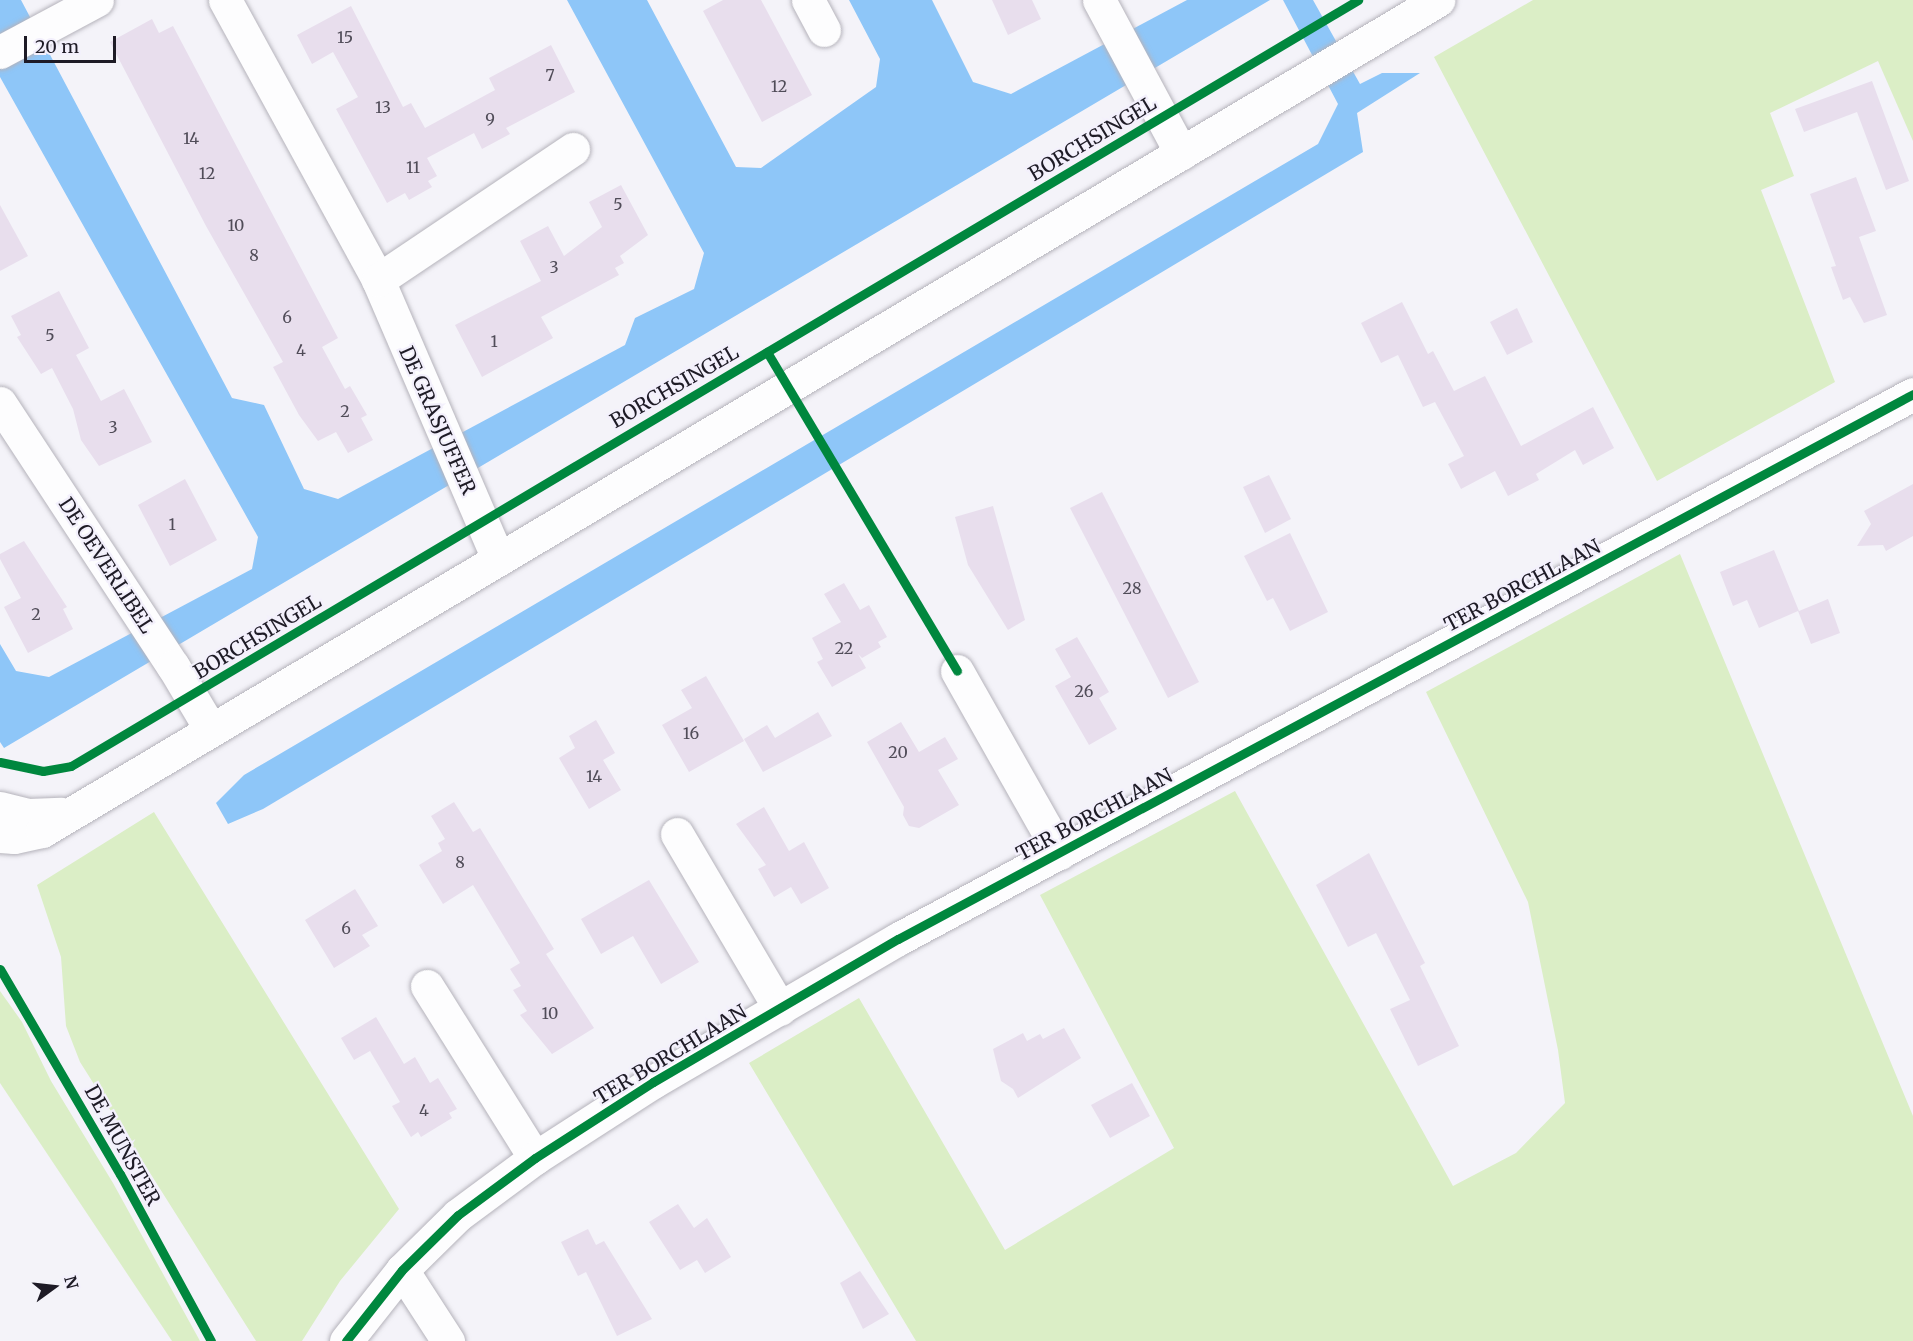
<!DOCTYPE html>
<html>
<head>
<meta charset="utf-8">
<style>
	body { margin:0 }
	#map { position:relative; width:1913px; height:1341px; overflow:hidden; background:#f4f3f9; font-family:Merriweather,serif }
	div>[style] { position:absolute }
	.green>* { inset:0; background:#dbeec6 }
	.water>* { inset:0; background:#8ec6f8 }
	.building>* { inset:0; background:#e8deed }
	.roads { filter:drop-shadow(0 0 2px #b5b3bb) drop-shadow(0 0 2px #b5b3bb) }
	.minor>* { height:33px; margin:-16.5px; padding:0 16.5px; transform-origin:16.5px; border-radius:16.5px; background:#fdfdfe }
	.major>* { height:33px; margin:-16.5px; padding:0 16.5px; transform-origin:16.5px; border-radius:16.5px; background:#fdfdfe }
	.cycleway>* { height:9px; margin:-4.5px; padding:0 4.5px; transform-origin:4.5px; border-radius:4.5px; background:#00873e }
	span { translate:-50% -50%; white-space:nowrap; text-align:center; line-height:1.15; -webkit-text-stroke:4.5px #f3f0fc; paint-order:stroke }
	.number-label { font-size:16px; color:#504c58 }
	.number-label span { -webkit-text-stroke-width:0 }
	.street-label { font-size:20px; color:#1e1b26 }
	.north { position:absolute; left:24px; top:1257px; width:60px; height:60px; -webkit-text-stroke:4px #f3f0fc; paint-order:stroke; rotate:75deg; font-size:16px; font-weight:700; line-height:24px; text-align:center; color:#1e1b26 }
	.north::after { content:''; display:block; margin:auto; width:21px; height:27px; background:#1e1b26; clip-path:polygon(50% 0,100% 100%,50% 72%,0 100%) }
	.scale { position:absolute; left:24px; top:36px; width:92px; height:27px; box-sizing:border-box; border:3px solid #1e1b26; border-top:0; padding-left:8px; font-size:18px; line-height:21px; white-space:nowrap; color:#1e1b26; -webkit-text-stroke:4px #f3f0fc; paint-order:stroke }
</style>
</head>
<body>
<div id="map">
	<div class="green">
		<i style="clip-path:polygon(1533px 0,1913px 0,1913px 141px,1878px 61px,1770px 113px,1794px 176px,1761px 190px,1835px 382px,1657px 481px,1434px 57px)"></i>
		<i style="clip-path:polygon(1680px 554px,1913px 1116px,1913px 1341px,916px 1341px,749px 1063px,859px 998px,1005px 1250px,1174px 1148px,1040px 895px,1235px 791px,1453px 1186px,1516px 1153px,1565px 1103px,1558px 1050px,1528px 902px,1426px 692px)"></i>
		<i style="clip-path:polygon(154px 812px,399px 1209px,340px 1281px,302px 1341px,256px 1341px,80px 1062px,66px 1026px,61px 957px,37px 885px)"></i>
		<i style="clip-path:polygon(0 991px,22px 1022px,51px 1081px,113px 1183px,200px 1341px,172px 1341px,0 1083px)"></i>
	</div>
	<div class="water">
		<i style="clip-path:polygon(0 0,21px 0,232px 398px,264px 405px,304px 489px,338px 499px,625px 345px,635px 318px,694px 289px,704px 253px,567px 0,647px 0,736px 167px,761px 168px,876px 87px,880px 59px,849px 0,932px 0,973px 82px,1011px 94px,1187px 0,1270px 0,4px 748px,0 742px,0 644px,16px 671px,49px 677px,252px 569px,258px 537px,0 77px)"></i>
		<i style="clip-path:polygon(1283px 0,1313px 0,1360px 84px,1382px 73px,1420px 73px,1357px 113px,1363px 152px,263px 809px,228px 824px,216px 803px,244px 775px,1318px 144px,1338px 104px)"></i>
	</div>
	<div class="building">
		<i style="clip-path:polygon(723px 0,761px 0,812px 95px,762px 122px,703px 11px)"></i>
		<i style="clip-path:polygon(992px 0,1032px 0,1041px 19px,1008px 35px)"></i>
		<i style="clip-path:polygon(351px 6px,403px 107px,411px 103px,425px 128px,495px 90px,489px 78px,551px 45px,575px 92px,506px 128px,510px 134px,482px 149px,474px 133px,427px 158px,437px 176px,428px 181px,432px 187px,409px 200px,405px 193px,387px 203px,336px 109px,358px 97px,333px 52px,312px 64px,297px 35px)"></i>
		<i style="clip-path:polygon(152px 19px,159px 33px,173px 26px,338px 338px,322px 347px,345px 389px,350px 386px,367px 415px,361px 418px,373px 440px,348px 453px,336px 432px,318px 441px,299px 415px,273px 367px,283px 362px,206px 226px,110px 42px)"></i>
		<i style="clip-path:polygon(1872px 81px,1909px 181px,1886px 190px,1857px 112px,1804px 132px,1795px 109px)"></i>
		<i style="clip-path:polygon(1856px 177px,1876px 231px,1859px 237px,1887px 315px,1864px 323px,1850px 297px,1843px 300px,1831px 267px,1836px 266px,1810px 194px)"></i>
		<i style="clip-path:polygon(621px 185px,648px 235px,620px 256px,624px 263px,615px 268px,619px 275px,541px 317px,553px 338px,482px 377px,455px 325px,541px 281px,520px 241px,548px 226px,564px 256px,602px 227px,589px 202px)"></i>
		<i style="clip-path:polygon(0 205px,28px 256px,0 271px)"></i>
		<i style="clip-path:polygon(59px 291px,89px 348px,76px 355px,101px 401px,124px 389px,152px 442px,99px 466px,81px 440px,73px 409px,52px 368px,41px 374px,17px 337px,21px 335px,11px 316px)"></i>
		<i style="clip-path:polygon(1402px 302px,1428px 354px,1433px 351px,1454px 391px,1485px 376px,1521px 446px,1593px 407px,1614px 448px,1583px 465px,1575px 450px,1536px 474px,1539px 480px,1508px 496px,1495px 471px,1461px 489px,1448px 464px,1464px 456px,1435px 402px,1423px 407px,1398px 355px,1381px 363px,1361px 323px)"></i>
		<i style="clip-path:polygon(1517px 308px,1533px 342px,1507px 355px,1490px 322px)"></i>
		<i style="clip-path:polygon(1269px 475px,1291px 519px,1265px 533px,1243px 487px)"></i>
		<i style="clip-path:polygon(185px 479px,217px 540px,170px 566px,138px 505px)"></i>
		<i style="clip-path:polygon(1913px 484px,1913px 536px,1886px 551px,1883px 545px,1857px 546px,1871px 524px,1864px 511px)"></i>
		<i style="clip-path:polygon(1102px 492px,1199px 682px,1168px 698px,1070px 508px)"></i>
		<i style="clip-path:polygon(993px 506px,1025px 620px,1008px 630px,968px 565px,955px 517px)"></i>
		<i style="clip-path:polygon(1290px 533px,1328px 612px,1290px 631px,1273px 598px,1267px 601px,1244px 556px)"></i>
		<i style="clip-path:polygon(24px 541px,67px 607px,63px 609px,73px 629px,28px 653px,4px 607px,21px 598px,0 559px,0 554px)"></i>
		<i style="clip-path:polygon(1774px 550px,1799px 611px,1828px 599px,1840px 633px,1811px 644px,1798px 611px,1759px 628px,1747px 600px,1733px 606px,1720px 572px)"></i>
		<i style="clip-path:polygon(844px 583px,860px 610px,869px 605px,887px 637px,878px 642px,881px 647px,862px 658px,858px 654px,866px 668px,832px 687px,817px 662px,823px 659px,812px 638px,841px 622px,824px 594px)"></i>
		<i style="clip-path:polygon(1077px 637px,1109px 692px,1099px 698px,1117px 729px,1089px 745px,1055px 686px,1071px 677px,1055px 649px)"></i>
		<i style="clip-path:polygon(706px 676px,744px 741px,689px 772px,662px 725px,692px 708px,681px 690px)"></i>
		<i style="clip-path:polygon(818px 712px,832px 736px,763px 772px,744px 739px,767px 725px,775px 738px)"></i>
		<i style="clip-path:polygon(596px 720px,615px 753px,603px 760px,621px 790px,589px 809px,559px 758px,575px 748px,569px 736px)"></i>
		<i style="clip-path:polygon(901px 722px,919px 752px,945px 737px,958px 759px,938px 770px,959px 805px,919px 828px,909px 826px,903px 815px,904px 807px,867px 742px)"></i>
		<i style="clip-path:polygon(454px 802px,473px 832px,480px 828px,554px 949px,546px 954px,594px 1028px,552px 1054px,520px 1015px,527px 1011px,513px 990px,521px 986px,510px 969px,520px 963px,473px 885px,443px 904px,419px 865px,442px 851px,438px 843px,445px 839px,431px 816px)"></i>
		<i style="clip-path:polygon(764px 807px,789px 851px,804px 842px,829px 888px,801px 904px,791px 887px,774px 897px,758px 869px,766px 865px,736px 824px)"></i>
		<i style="clip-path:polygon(1369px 853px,1425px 963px,1420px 966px,1459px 1046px,1418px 1066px,1390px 1009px,1410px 1000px,1376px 933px,1348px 947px,1316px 885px)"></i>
		<i style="clip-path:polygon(649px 880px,699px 962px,661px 984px,633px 936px,601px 954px,581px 919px)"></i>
		<i style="clip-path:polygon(355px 889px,378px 926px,362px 935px,370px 946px,334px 968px,305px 920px)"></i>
		<i style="clip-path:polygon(376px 1017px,404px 1064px,415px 1057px,430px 1083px,438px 1078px,457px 1109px,449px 1113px,452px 1118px,421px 1137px,418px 1132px,411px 1137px,392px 1106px,400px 1102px,370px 1051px,354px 1060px,341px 1038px)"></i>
		<i style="clip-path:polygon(1064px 1028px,1081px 1058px,1018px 1098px,1013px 1089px,1001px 1081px,993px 1049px,1023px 1033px,1027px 1041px,1040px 1034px,1043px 1039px)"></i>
		<i style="clip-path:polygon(1132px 1083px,1150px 1116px,1110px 1138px,1091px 1105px)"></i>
		<i style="clip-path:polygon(678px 1204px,694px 1228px,707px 1218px,731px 1257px,705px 1273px,697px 1260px,680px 1270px,649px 1222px)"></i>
		<i style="clip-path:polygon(588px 1229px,596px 1245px,604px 1241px,652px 1319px,617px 1336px,586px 1272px,578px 1276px,561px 1242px)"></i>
		<i style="clip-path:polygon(860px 1271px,889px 1314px,863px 1329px,840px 1283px)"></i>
	</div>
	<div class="roads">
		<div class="minor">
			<i style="left:225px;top:0;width:319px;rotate:61.3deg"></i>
			<i style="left:378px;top:280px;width:304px;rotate:66.7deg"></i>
			<i style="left:808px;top:0;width:34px;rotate:62deg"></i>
			<i style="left:1099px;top:0;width:174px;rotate:61.8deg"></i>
			<i style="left:0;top:52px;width:110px;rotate:-28.2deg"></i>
			<i style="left:378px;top:280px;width:235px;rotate:-33.9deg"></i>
			<i style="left:0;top:403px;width:315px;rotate:56.7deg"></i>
			<i style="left:173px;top:666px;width:74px;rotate:59.3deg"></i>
			<i style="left:957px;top:671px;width:209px;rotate:60.5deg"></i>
			<i style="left:677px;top:834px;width:203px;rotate:59.5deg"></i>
			<i style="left:427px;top:986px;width:203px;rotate:57.9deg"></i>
			<i style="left:402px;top:1270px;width:85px;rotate:57.1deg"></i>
			<i style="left:346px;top:1341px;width:90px;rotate:-51.7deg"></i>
			<i style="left:402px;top:1270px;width:78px;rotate:-44.5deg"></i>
			<i style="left:458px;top:1215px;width:96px;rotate:-36.5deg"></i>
			<i style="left:535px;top:1158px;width:140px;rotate:-32.8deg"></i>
			<i style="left:653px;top:1082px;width:284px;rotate:-30.3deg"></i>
			<i style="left:898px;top:939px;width:1152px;rotate:-28.23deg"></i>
		</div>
		<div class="major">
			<i style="left:0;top:808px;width:29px;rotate:14deg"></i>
			<i style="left:28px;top:815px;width:33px;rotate:-2deg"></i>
			<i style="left:0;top:836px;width:14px;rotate:4deg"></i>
			<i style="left:14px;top:837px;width:29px;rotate:-12deg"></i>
			<i style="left:42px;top:831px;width:1625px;rotate:-30.76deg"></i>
		</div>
	</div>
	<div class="cycleway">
		<i style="left:767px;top:352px;width:371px;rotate:59.2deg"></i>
		<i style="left:0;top:762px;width:44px;rotate:11.8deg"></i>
		<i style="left:43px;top:771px;width:28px;rotate:-10deg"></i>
		<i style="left:71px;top:766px;width:1498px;rotate:-30.76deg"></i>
		<i style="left:0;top:969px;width:238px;rotate:59.7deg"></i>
		<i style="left:120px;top:1174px;width:190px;rotate:61.4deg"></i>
		<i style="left:346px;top:1341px;width:90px;rotate:-51.7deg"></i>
		<i style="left:402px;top:1270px;width:78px;rotate:-44.5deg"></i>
		<i style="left:458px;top:1215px;width:96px;rotate:-36.5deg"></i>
		<i style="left:535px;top:1158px;width:140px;rotate:-32.8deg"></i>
		<i style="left:653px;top:1082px;width:284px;rotate:-30.3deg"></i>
		<i style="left:898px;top:939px;width:1152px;rotate:-28.23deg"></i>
	</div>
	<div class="number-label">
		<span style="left:345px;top:37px">15</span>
		<span style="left:550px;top:75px">7</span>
		<span style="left:779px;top:86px">12</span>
		<span style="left:383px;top:107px">13</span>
		<span style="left:490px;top:119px">9</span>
		<span style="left:191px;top:138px">14</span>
		<span style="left:413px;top:167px">11</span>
		<span style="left:207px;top:173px">12</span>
		<span style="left:618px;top:204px">5</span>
		<span style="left:236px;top:225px">10</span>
		<span style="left:254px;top:255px">8</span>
		<span style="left:554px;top:267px">3</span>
		<span style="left:287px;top:317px">6</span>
		<span style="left:50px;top:335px">5</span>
		<span style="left:494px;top:341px">1</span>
		<span style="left:301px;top:350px">4</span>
		<span style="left:345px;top:411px">2</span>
		<span style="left:113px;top:427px">3</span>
		<span style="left:172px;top:524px">1</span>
		<span style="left:1132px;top:588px">28</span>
		<span style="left:36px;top:614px">2</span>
		<span style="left:844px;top:648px">22</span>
		<span style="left:1084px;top:691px">26</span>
		<span style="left:691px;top:733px">16</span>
		<span style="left:898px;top:752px">20</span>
		<span style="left:594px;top:776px">14</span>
		<span style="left:460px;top:862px">8</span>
		<span style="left:346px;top:928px">6</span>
		<span style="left:550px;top:1013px">10</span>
		<span style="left:424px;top:1110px">4</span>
	</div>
	<div class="street-label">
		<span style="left:1092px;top:138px;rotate:-31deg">BORCHSINGEL</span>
		<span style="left:674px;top:386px;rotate:-30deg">BORCHSINGEL</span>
		<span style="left:438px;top:420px;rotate:66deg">DE GRASJUFFER</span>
		<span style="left:107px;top:565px;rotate:57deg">DE OEVERLIBEL</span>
		<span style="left:1522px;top:585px;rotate:-28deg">TER BORCHLAAN</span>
		<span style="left:257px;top:636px;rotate:-31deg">BORCHSINGEL</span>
		<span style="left:1094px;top:814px;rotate:-28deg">TER BORCHLAAN</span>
		<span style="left:670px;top:1054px;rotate:-31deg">TER BORCHLAAN</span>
		<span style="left:123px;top:1145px;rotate:61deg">DE MUNSTER</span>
	</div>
	<div class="north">N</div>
	<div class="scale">20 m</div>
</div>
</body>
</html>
